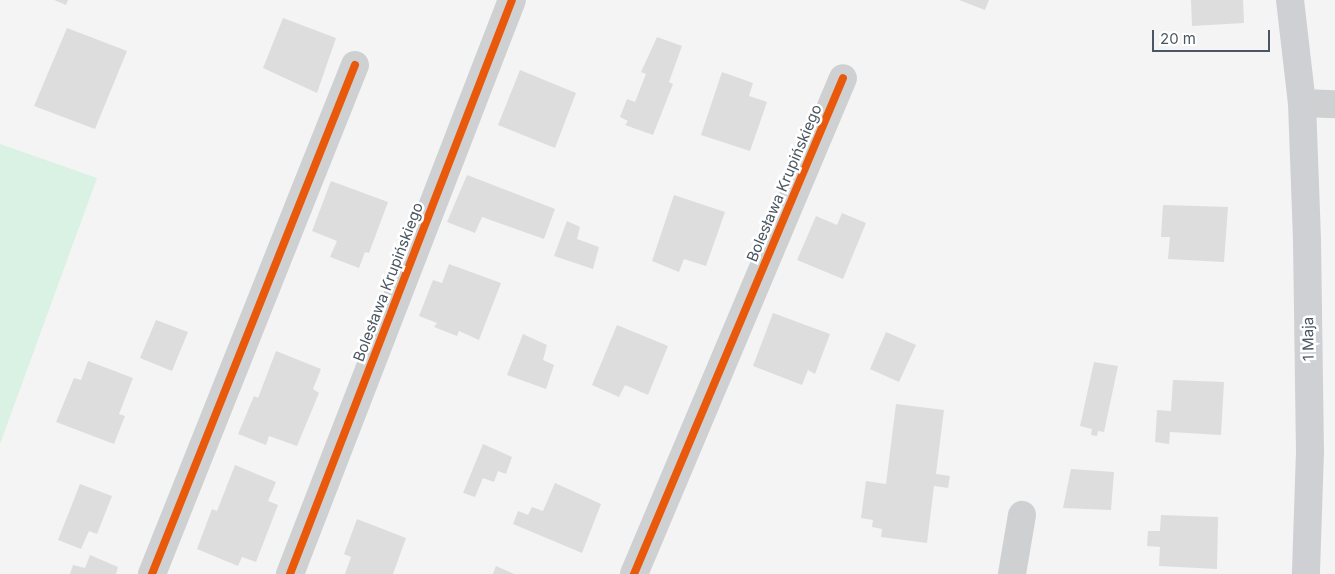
<!DOCTYPE html>
<html>
<head>
<meta charset="utf-8">
<style>
	body { margin:0 }
	#map { position:relative; width:1335px; height:574px; overflow:hidden; background:#f4f4f4; font-family:Inter,sans-serif }
	div>[style] { position:absolute }
	.green>* { inset:0; background:#d9f2e3 }
	.building>* { inset:0; background:#ddddde }
	.minor>* { height:28px; margin:-14px; padding:0 14px; transform-origin:14px; border-radius:14px; background:#ced0d2 }
	.secondary>* { height:28px; margin:-14px; padding:0 14px; transform-origin:14px; border-radius:14px; background:#ced0d4 }
	.cycleway>* { height:8px; margin:-4px; padding:0 4px; transform-origin:4px; border-radius:4px; background:#e8590c }
	span { translate:-50% -50%; white-space:nowrap; text-align:center; line-height:1.15; -webkit-text-stroke:5px #fff; paint-order:stroke }
	.street-label { font-size:15px; color:#4a5661 }
	.scale { position:absolute; left:1152px; top:30px; width:118px; height:22px; box-sizing:border-box; border:2px solid #4a5661; border-top:0; padding-left:6px; font-size:15px; line-height:18px; white-space:nowrap; color:#4a5661; -webkit-text-stroke:4px #fff; paint-order:stroke }
</style>
</head>
<body>
<div id="map">
	<div class="green">
		<i style="clip-path:polygon(0 144px,97px 178px,0 444px)"></i>
	</div>
	<div class="building">
		<i style="clip-path:polygon(54px 0,68px 0,66px 5px)"></i>
		<i style="clip-path:polygon(959px 0,989px 0,985px 10px)"></i>
		<i style="clip-path:polygon(1191px 0,1243px 0,1244px 23px,1192px 26px)"></i>
		<i style="clip-path:polygon(283px 18px,336px 38px,317px 93px,263px 68px)"></i>
		<i style="clip-path:polygon(67px 28px,127px 51px,95px 129px,34px 106px)"></i>
		<i style="clip-path:polygon(657px 37px,682px 46px,669px 82px,673px 84px,653px 135px,625px 125px,628px 121px,620px 117px,627px 99px,635px 102px,646px 74px,641px 72px)"></i>
		<i style="clip-path:polygon(520px 70px,576px 93px,555px 148px,498px 125px)"></i>
		<i style="clip-path:polygon(722px 72px,753px 83px,749px 96px,767px 102px,750px 151px,701px 135px)"></i>
		<i style="clip-path:polygon(467px 175px,555px 209px,544px 239px,482px 217px,475px 233px,447px 222px)"></i>
		<i style="clip-path:polygon(331px 181px,388px 202px,369px 253px,365px 252px,359px 268px,330px 257px,337px 241px,312px 231px)"></i>
		<i style="clip-path:polygon(674px 195px,725px 212px,706px 266px,684px 259px,679px 272px,652px 261px)"></i>
		<i style="clip-path:polygon(1163px 205px,1228px 207px,1224px 262px,1168px 259px,1170px 237px,1161px 237px)"></i>
		<i style="clip-path:polygon(842px 213px,866px 223px,843px 279px,797px 260px,816px 216px,837px 225px)"></i>
		<i style="clip-path:polygon(567px 221px,580px 227px,577px 239px,599px 247px,593px 269px,554px 256px)"></i>
		<i style="clip-path:polygon(449px 264px,501px 283px,479px 340px,459px 331px,457px 336px,434px 327px,437px 323px,419px 316px,433px 280px,442px 283px)"></i>
		<i style="clip-path:polygon(773px 313px,830px 334px,815px 374px,808px 370px,802px 385px,753px 366px)"></i>
		<i style="clip-path:polygon(156px 320px,188px 332px,172px 371px,140px 358px)"></i>
		<i style="clip-path:polygon(617px 325px,668px 346px,648px 395px,625px 385px,619px 397px,592px 385px)"></i>
		<i style="clip-path:polygon(886px 332px,916px 345px,899px 382px,870px 369px)"></i>
		<i style="clip-path:polygon(523px 334px,547px 345px,543px 360px,554px 365px,546px 389px,507px 375px)"></i>
		<i style="clip-path:polygon(276px 351px,321px 369px,313px 389px,319px 393px,297px 446px,269px 436px,266px 445px,238px 434px,254px 396px,258px 398px)"></i>
		<i style="clip-path:polygon(88px 361px,133px 378px,119px 414px,125px 416px,114px 444px,56px 422px,74px 378px,81px 380px)"></i>
		<i style="clip-path:polygon(1094px 362px,1118px 366px,1104px 432px,1098px 431px,1097px 436px,1091px 435px,1092px 429px,1080px 426px)"></i>
		<i style="clip-path:polygon(1173px 380px,1224px 382px,1221px 435px,1170px 432px,1169px 444px,1155px 442px,1157px 410px,1171px 411px)"></i>
		<i style="clip-path:polygon(896px 404px,944px 410px,936px 474px,950px 476px,948px 488px,934px 486px,927px 543px,881px 537px,882px 529px,872px 527px,873px 520px,861px 518px,866px 481px,886px 484px)"></i>
		<i style="clip-path:polygon(483px 444px,512px 457px,506px 474px,498px 471px,494px 482px,483px 478px,475px 497px,463px 493px)"></i>
		<i style="clip-path:polygon(235px 465px,276px 482px,268px 501px,278px 505px,256px 562px,242px 557px,238px 566px,197px 549px,212px 509px,217px 511px)"></i>
		<i style="clip-path:polygon(1071px 469px,1114px 472px,1111px 510px,1063px 508px)"></i>
		<i style="clip-path:polygon(555px 483px,601px 504px,582px 553px,513px 524px,518px 511px,528px 515px,532px 507px,543px 511px)"></i>
		<i style="clip-path:polygon(80px 484px,112px 496px,97px 534px,89px 531px,81px 549px,58px 540px)"></i>
		<i style="clip-path:polygon(1161px 515px,1218px 517px,1217px 569px,1159px 566px,1160px 547px,1147px 546px,1148px 531px,1160px 531px)"></i>
		<i style="clip-path:polygon(357px 519px,406px 538px,393px 574px,345px 574px,351px 557px,344px 554px)"></i>
		<i style="clip-path:polygon(90px 555px,118px 567px,116px 574px,70px 574px,73px 565px,85px 568px)"></i>
		<i style="clip-path:polygon(496px 566px,514px 574px,493px 574px)"></i>
	</div>
	<div class="minor">
		<i style="left:1302px;top:103px;width:33px;rotate:2deg"></i>
		<i style="left:152px;top:574px;width:548px;rotate:-68.26deg"></i>
		<i style="left:290px;top:574px;width:615px;rotate:-68.86deg"></i>
		<i style="left:634px;top:574px;width:538px;rotate:-67.15deg"></i>
		<i style="left:1012px;top:574px;width:60px;rotate:-80.4deg"></i>
	</div>
	<div class="secondary">
		<i style="left:1290px;top:0;width:104px;rotate:83.4deg"></i>
		<i style="left:1302px;top:103px;width:136px;rotate:87.9deg"></i>
		<i style="left:1307px;top:239px;width:212px;rotate:89.2deg"></i>
		<i style="left:1310px;top:451px;width:123px;rotate:91.9deg"></i>
	</div>
	<div class="cycleway">
		<i style="left:152px;top:574px;width:548px;rotate:-68.26deg"></i>
		<i style="left:290px;top:574px;width:615px;rotate:-68.86deg"></i>
		<i style="left:634px;top:574px;width:538px;rotate:-67.15deg"></i>
	</div>
	<div class="street-label">
		<span style="left:784px;top:183px;rotate:-67deg">Bolesława Krupińskiego</span>
		<span style="left:388px;top:282px;rotate:-69deg">Bolesława Krupińskiego</span>
		<span style="left:1308px;top:339px;rotate:-91deg">1 Maja</span>
	</div>
	<div class="scale">20 m</div>
</div>
</body>
</html>
